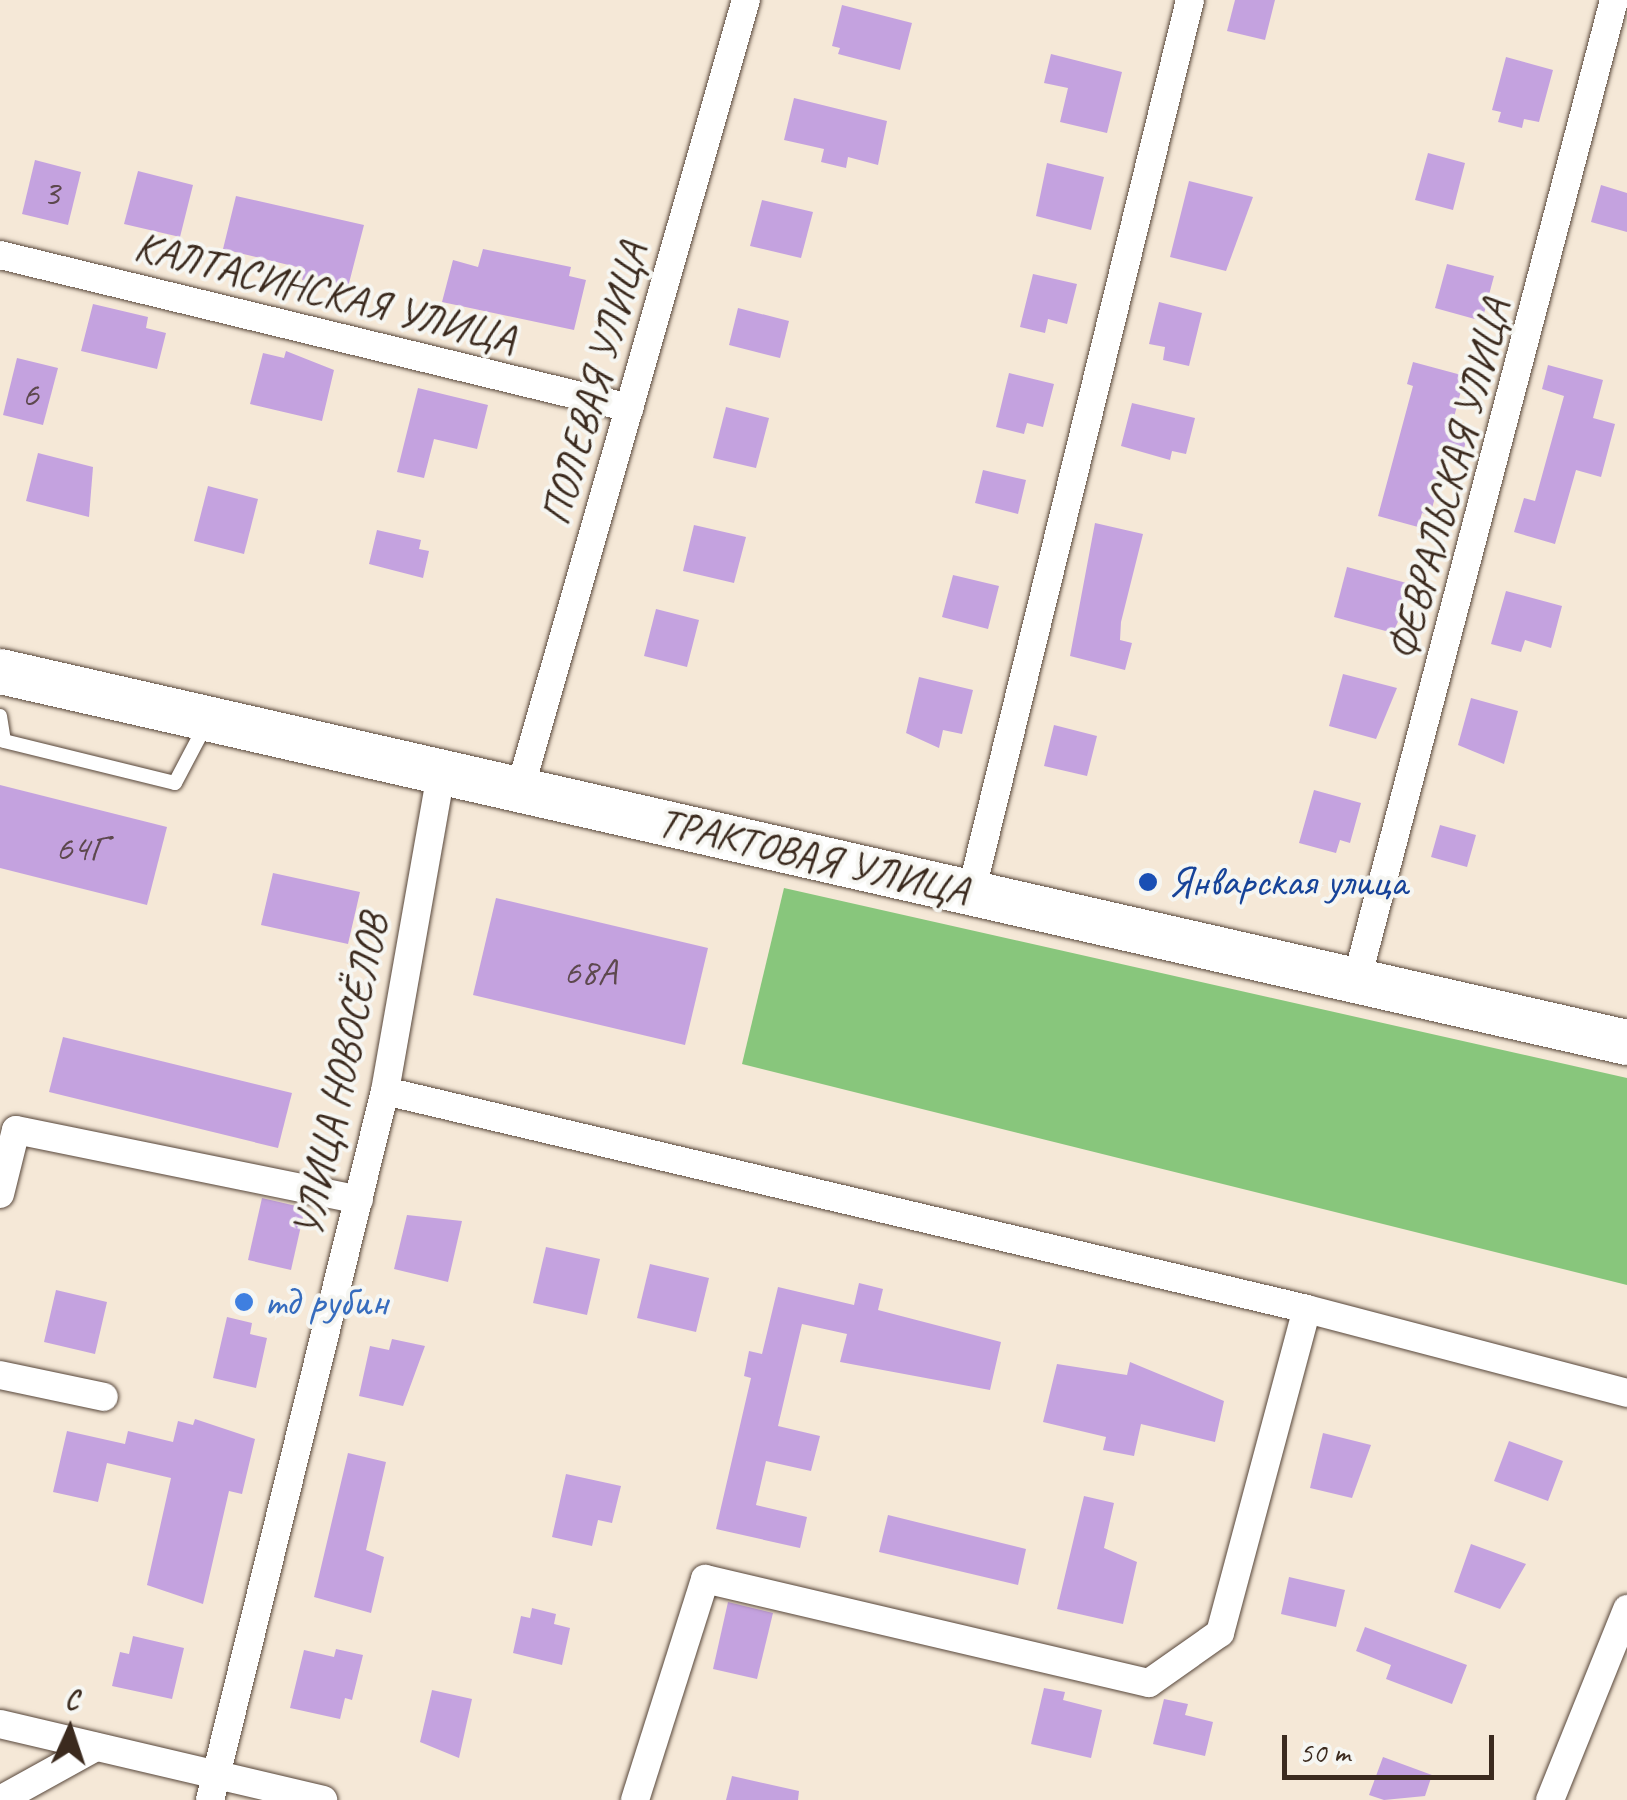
<!DOCTYPE html>
<html>
<head>
<meta charset="utf-8">
<style>
	body { margin:0 }
	#map { position:relative; width:1627px; height:1800px; overflow:hidden; background:#f5e8d7; font-family:Caveat,sans-serif }
	div>[style] { position:absolute }
	.green>* { inset:0; background:#88c67c }
	.building>* { inset:0; background:#c4a2df }
	.roads { filter:drop-shadow(0 0 2px #57463a) drop-shadow(0 0 2px #57463a) }
	.service>* { height:14px; margin:-7px; padding:0 7px; transform-origin:7px; border-radius:7px; background:#fff }
	.minor>* { height:28px; margin:-14px; padding:0 14px; transform-origin:14px; border-radius:14px; background:#fff }
	.primary>* { height:45px; margin:-22.5px; padding:0 22.5px; transform-origin:22.5px; border-radius:22.5px; background:#fff }
	.dots>* { width:28px; height:28px; translate:-50% -50%; box-sizing:border-box; border:5px solid #f6f6f2; border-radius:50% }
	span { translate:-50% -50%; white-space:nowrap; text-align:center; line-height:1.15; -webkit-text-stroke:8px #f6f6f2; paint-order:stroke }
	.number-label { font-size:38px; color:#5d484e }
	.number-label span { -webkit-text-stroke-width:0 }
	.street-label { font-size:42px; color:#3b2a1e }
	.transit-label { font-size:42px; color:#164399 }
	.left { translate:0 -50%; text-align:left }
	.shop-label { font-size:42px; color:#366cbe }
	.north { position:absolute; left:20px; top:1680px; width:100px; height:100px; -webkit-text-stroke:8px #f6f6f2; paint-order:stroke; rotate:3deg; font-size:28px; font-weight:700; line-height:40px; text-align:center; color:#3b2a1e }
	.north::after { content:''; display:block; margin:auto; width:35px; height:45px; background:#3b2a1e; clip-path:polygon(50% 0,100% 100%,50% 72%,0 100%) }
	.scale { position:absolute; left:1282px; top:1735px; width:212px; height:45px; box-sizing:border-box; border:5px solid #3b2a1e; border-top:0; padding-left:12px; font-size:30px; line-height:35px; white-space:nowrap; color:#3b2a1e; -webkit-text-stroke:8px #f6f6f2; paint-order:stroke }
</style>
</head>
<body>
<div id="map">
	<div class="green">
		<i style="clip-path:polygon(784px 888px,1627px 1078px,1627px 1285px,742px 1064px)"></i>
	</div>
	<div class="building">
		<i style="clip-path:polygon(1235px 0,1275px 0,1265px 40px,1227px 31px)"></i>
		<i style="clip-path:polygon(842px 5px,912px 23px,900px 70px,838px 54px,840px 48px,832px 46px)"></i>
		<i style="clip-path:polygon(1051px 54px,1122px 72px,1107px 133px,1060px 122px,1068px 88px,1044px 83px)"></i>
		<i style="clip-path:polygon(1506px 57px,1553px 70px,1539px 122px,1524px 119px,1522px 128px,1498px 122px,1501px 112px,1492px 110px)"></i>
		<i style="clip-path:polygon(794px 98px,887px 121px,878px 165px,848px 157px,846px 168px,821px 162px,824px 149px,784px 140px)"></i>
		<i style="clip-path:polygon(1428px 153px,1465px 163px,1453px 210px,1415px 200px)"></i>
		<i style="clip-path:polygon(35px 160px,81px 172px,68px 225px,22px 214px)"></i>
		<i style="clip-path:polygon(1047px 163px,1104px 177px,1091px 230px,1036px 216px)"></i>
		<i style="clip-path:polygon(138px 171px,193px 185px,180px 237px,124px 224px)"></i>
		<i style="clip-path:polygon(1189px 181px,1253px 197px,1226px 271px,1170px 257px)"></i>
		<i style="clip-path:polygon(1601px 185px,1627px 193px,1627px 232px,1591px 222px)"></i>
		<i style="clip-path:polygon(236px 196px,364px 225px,347px 291px,302px 280px,305px 269px,223px 249px)"></i>
		<i style="clip-path:polygon(762px 200px,813px 212px,801px 258px,750px 246px)"></i>
		<i style="clip-path:polygon(483px 249px,571px 267px,569px 276px,586px 280px,574px 330px,442px 302px,453px 260px,478px 267px)"></i>
		<i style="clip-path:polygon(1447px 264px,1494px 276px,1482px 321px,1435px 308px)"></i>
		<i style="clip-path:polygon(1033px 274px,1077px 284px,1067px 324px,1048px 319px,1045px 333px,1020px 327px)"></i>
		<i style="clip-path:polygon(1159px 302px,1202px 313px,1189px 366px,1163px 360px,1165px 347px,1149px 344px)"></i>
		<i style="clip-path:polygon(93px 304px,148px 317px,146px 328px,166px 333px,157px 369px,81px 351px)"></i>
		<i style="clip-path:polygon(738px 308px,789px 321px,780px 358px,729px 345px)"></i>
		<i style="clip-path:polygon(286px 351px,334px 370px,322px 421px,250px 404px,263px 353px,284px 358px)"></i>
		<i style="clip-path:polygon(17px 358px,58px 368px,43px 425px,3px 415px)"></i>
		<i style="clip-path:polygon(1413px 362px,1465px 376px,1450px 432px,1467px 437px,1461px 460px,1446px 456px,1430px 516px,1422px 513px,1418px 527px,1378px 516px,1413px 386px,1407px 384px)"></i>
		<i style="clip-path:polygon(1548px 365px,1603px 380px,1593px 418px,1615px 424px,1601px 477px,1576px 470px,1555px 544px,1514px 532px,1524px 498px,1535px 501px,1564px 396px,1542px 389px)"></i>
		<i style="clip-path:polygon(1009px 373px,1054px 384px,1043px 427px,1027px 423px,1024px 434px,996px 427px)"></i>
		<i style="clip-path:polygon(418px 388px,488px 405px,477px 449px,434px 439px,424px 478px,397px 472px)"></i>
		<i style="clip-path:polygon(1132px 403px,1195px 418px,1186px 454px,1172px 451px,1170px 460px,1121px 446px)"></i>
		<i style="clip-path:polygon(726px 407px,769px 418px,756px 468px,713px 458px)"></i>
		<i style="clip-path:polygon(38px 453px,93px 467px,89px 517px,26px 501px)"></i>
		<i style="clip-path:polygon(983px 470px,1026px 480px,1018px 514px,975px 503px)"></i>
		<i style="clip-path:polygon(208px 486px,258px 499px,244px 554px,194px 541px)"></i>
		<i style="clip-path:polygon(1095px 523px,1143px 534px,1121px 622px,1120px 640px,1132px 643px,1125px 670px,1070px 656px)"></i>
		<i style="clip-path:polygon(694px 525px,746px 537px,734px 583px,683px 571px)"></i>
		<i style="clip-path:polygon(377px 530px,421px 540px,419px 549px,429px 551px,423px 578px,369px 564px)"></i>
		<i style="clip-path:polygon(1347px 567px,1414px 585px,1393px 633px,1334px 617px)"></i>
		<i style="clip-path:polygon(953px 575px,999px 586px,988px 629px,942px 617px)"></i>
		<i style="clip-path:polygon(1506px 591px,1562px 606px,1551px 648px,1525px 640px,1521px 652px,1491px 644px)"></i>
		<i style="clip-path:polygon(656px 609px,699px 620px,687px 667px,644px 656px)"></i>
		<i style="clip-path:polygon(1343px 674px,1397px 688px,1376px 739px,1329px 726px)"></i>
		<i style="clip-path:polygon(919px 677px,973px 690px,962px 734px,943px 730px,939px 748px,906px 733px)"></i>
		<i style="clip-path:polygon(1471px 698px,1518px 711px,1504px 764px,1458px 745px)"></i>
		<i style="clip-path:polygon(1054px 725px,1097px 736px,1087px 776px,1044px 766px)"></i>
		<i style="clip-path:polygon(0 785px,167px 827px,147px 905px,0 868px)"></i>
		<i style="clip-path:polygon(1314px 790px,1361px 803px,1350px 843px,1340px 840px,1336px 853px,1299px 843px)"></i>
		<i style="clip-path:polygon(1440px 825px,1476px 835px,1467px 867px,1431px 857px)"></i>
		<i style="clip-path:polygon(273px 873px,360px 892px,348px 944px,261px 925px)"></i>
		<i style="clip-path:polygon(496px 898px,708px 948px,685px 1045px,473px 995px)"></i>
		<i style="clip-path:polygon(63px 1037px,292px 1093px,278px 1148px,49px 1092px)"></i>
		<i style="clip-path:polygon(262px 1198px,305px 1208px,291px 1270px,248px 1260px)"></i>
		<i style="clip-path:polygon(407px 1215px,462px 1221px,448px 1282px,394px 1269px)"></i>
		<i style="clip-path:polygon(546px 1247px,600px 1259px,587px 1315px,533px 1303px)"></i>
		<i style="clip-path:polygon(650px 1264px,709px 1278px,696px 1332px,637px 1318px)"></i>
		<i style="clip-path:polygon(859px 1283px,883px 1289px,878px 1310px,1001px 1342px,990px 1390px,840px 1362px,847px 1334px,802px 1324px,778px 1426px,820px 1436px,811px 1471px,766px 1461px,756px 1505px,807px 1517px,800px 1548px,716px 1529px,751px 1378px,744px 1376px,749px 1351px,762px 1354px,778px 1287px,854px 1305px)"></i>
		<i style="clip-path:polygon(56px 1290px,107px 1302px,95px 1354px,44px 1342px)"></i>
		<i style="clip-path:polygon(227px 1317px,252px 1323px,250px 1334px,267px 1338px,256px 1388px,213px 1378px)"></i>
		<i style="clip-path:polygon(392px 1339px,425px 1346px,403px 1406px,359px 1396px,370px 1346px,389px 1350px)"></i>
		<i style="clip-path:polygon(1130px 1362px,1224px 1401px,1215px 1442px,1141px 1424px,1134px 1456px,1103px 1450px,1106px 1437px,1043px 1422px,1057px 1364px,1127px 1375px)"></i>
		<i style="clip-path:polygon(195px 1419px,255px 1439px,242px 1494px,229px 1491px,203px 1604px,147px 1585px,171px 1478px,107px 1463px,98px 1502px,53px 1492px,67px 1431px,125px 1444px,128px 1431px,173px 1442px,178px 1421px,193px 1425px)"></i>
		<i style="clip-path:polygon(1323px 1433px,1371px 1445px,1352px 1498px,1310px 1488px)"></i>
		<i style="clip-path:polygon(1509px 1441px,1563px 1461px,1548px 1501px,1494px 1481px)"></i>
		<i style="clip-path:polygon(348px 1453px,386px 1462px,366px 1550px,384px 1557px,371px 1613px,314px 1597px)"></i>
		<i style="clip-path:polygon(566px 1474px,621px 1486px,612px 1523px,598px 1520px,592px 1546px,552px 1537px)"></i>
		<i style="clip-path:polygon(1084px 1496px,1114px 1503px,1104px 1548px,1137px 1562px,1123px 1624px,1057px 1609px)"></i>
		<i style="clip-path:polygon(888px 1515px,1026px 1549px,1018px 1585px,879px 1552px)"></i>
		<i style="clip-path:polygon(1471px 1544px,1526px 1564px,1500px 1609px,1454px 1592px)"></i>
		<i style="clip-path:polygon(1289px 1577px,1345px 1590px,1336px 1627px,1281px 1614px)"></i>
		<i style="clip-path:polygon(728px 1602px,773px 1613px,757px 1679px,713px 1669px)"></i>
		<i style="clip-path:polygon(532px 1608px,556px 1614px,554px 1624px,570px 1628px,562px 1665px,513px 1653px,521px 1616px,530px 1618px)"></i>
		<i style="clip-path:polygon(1365px 1627px,1467px 1665px,1452px 1704px,1386px 1679px,1391px 1665px,1356px 1651px)"></i>
		<i style="clip-path:polygon(133px 1636px,184px 1648px,172px 1699px,112px 1686px,120px 1652px,129px 1654px)"></i>
		<i style="clip-path:polygon(336px 1649px,363px 1655px,352px 1700px,345px 1698px,340px 1719px,290px 1708px,304px 1650px,334px 1657px)"></i>
		<i style="clip-path:polygon(1044px 1688px,1065px 1692px,1063px 1700px,1102px 1710px,1091px 1758px,1031px 1744px)"></i>
		<i style="clip-path:polygon(432px 1690px,472px 1699px,459px 1758px,420px 1742px)"></i>
		<i style="clip-path:polygon(1164px 1699px,1188px 1704px,1185px 1715px,1213px 1722px,1205px 1756px,1153px 1744px)"></i>
		<i style="clip-path:polygon(1383px 1757px,1432px 1775px,1425px 1796px,1384px 1800px,1369px 1795px)"></i>
		<i style="clip-path:polygon(732px 1776px,799px 1791px,798px 1800px,726px 1800px)"></i>
	</div>
	<div class="roads">
		<div class="service">
			<i style="left:0;top:716px;width:25px;rotate:81deg"></i>
			<i style="left:4px;top:741px;width:176px;rotate:13.8deg"></i>
			<i style="left:175px;top:783px;width:64px;rotate:-62.2deg"></i>
		</div>
		<div class="minor">
			<i style="left:0;top:255px;width:648px;rotate:13.65deg"></i>
			<i style="left:520px;top:789px;width:821px;rotate:-74.02deg"></i>
			<i style="left:971px;top:893px;width:919px;rotate:-76.22deg"></i>
			<i style="left:1357px;top:979px;width:1012px;rotate:-75.29deg"></i>
			<i style="left:385px;top:1091px;width:947px;rotate:13.3deg"></i>
			<i style="left:1307px;top:1309px;width:331px;rotate:14.7deg"></i>
			<i style="left:0;top:1194px;width:66px;rotate:-76deg"></i>
			<i style="left:16px;top:1130px;width:350px;rotate:11.5deg"></i>
			<i style="left:0;top:1375px;width:106px;rotate:11.9deg"></i>
			<i style="left:0;top:1724px;width:332px;rotate:13.2deg"></i>
			<i style="left:0;top:1800px;width:110px;rotate:-28.9deg"></i>
			<i style="left:210px;top:1800px;width:730px;rotate:-76.14deg"></i>
			<i style="left:385px;top:1091px;width:321px;rotate:-80deg"></i>
			<i style="left:635px;top:1800px;width:232px;rotate:-72.4deg"></i>
			<i style="left:705px;top:1579px;width:456px;rotate:13.2deg"></i>
			<i style="left:1149px;top:1683px;width:87px;rotate:-35.2deg"></i>
			<i style="left:1220px;top:1633px;width:335px;rotate:-75deg"></i>
			<i style="left:1550px;top:1800px;width:206px;rotate:-68deg"></i>
		</div>
		<div class="primary">
			<i style="left:0;top:671px;width:1669px;rotate:12.85deg"></i>
		</div>
	</div>
	<div class="dots">
		<i style="left:1148px;top:882px;background:#1a4fb4"></i>
		<i style="left:244px;top:1302px;background:#3f7fe0"></i>
	</div>
	<div class="number-label">
		<span style="left:51px;top:193px">3</span>
		<span style="left:30px;top:394px">6</span>
		<span style="left:81px;top:848px">64Г</span>
		<span style="left:590px;top:972px">68А</span>
	</div>
	<div class="street-label">
		<span style="left:325px;top:293px;rotate:14deg">КАЛТАСИНСКАЯ УЛИЦА</span>
		<span style="left:595px;top:384px;rotate:-74deg">ПОЛЕВАЯ УЛИЦА</span>
		<span style="left:1450px;top:480px;rotate:-75deg">ФЕВРАЛЬСКАЯ УЛИЦА</span>
		<span style="left:813px;top:857px;rotate:13deg">ТРАКТОВАЯ УЛИЦА</span>
		<span style="left:341px;top:1076px;rotate:-78deg">УЛИЦА НОВОСЁЛОВ</span>
	</div>
	<div class="transit-label">
		<span class="left" style="left:1168px;top:882px">Январская улица</span>
	</div>
	<div class="shop-label">
		<span class="left" style="left:264px;top:1302px">тд рубин</span>
	</div>
	<div class="north">С</div>
	<div class="scale">50 m</div>
</div>
</body>
</html>
